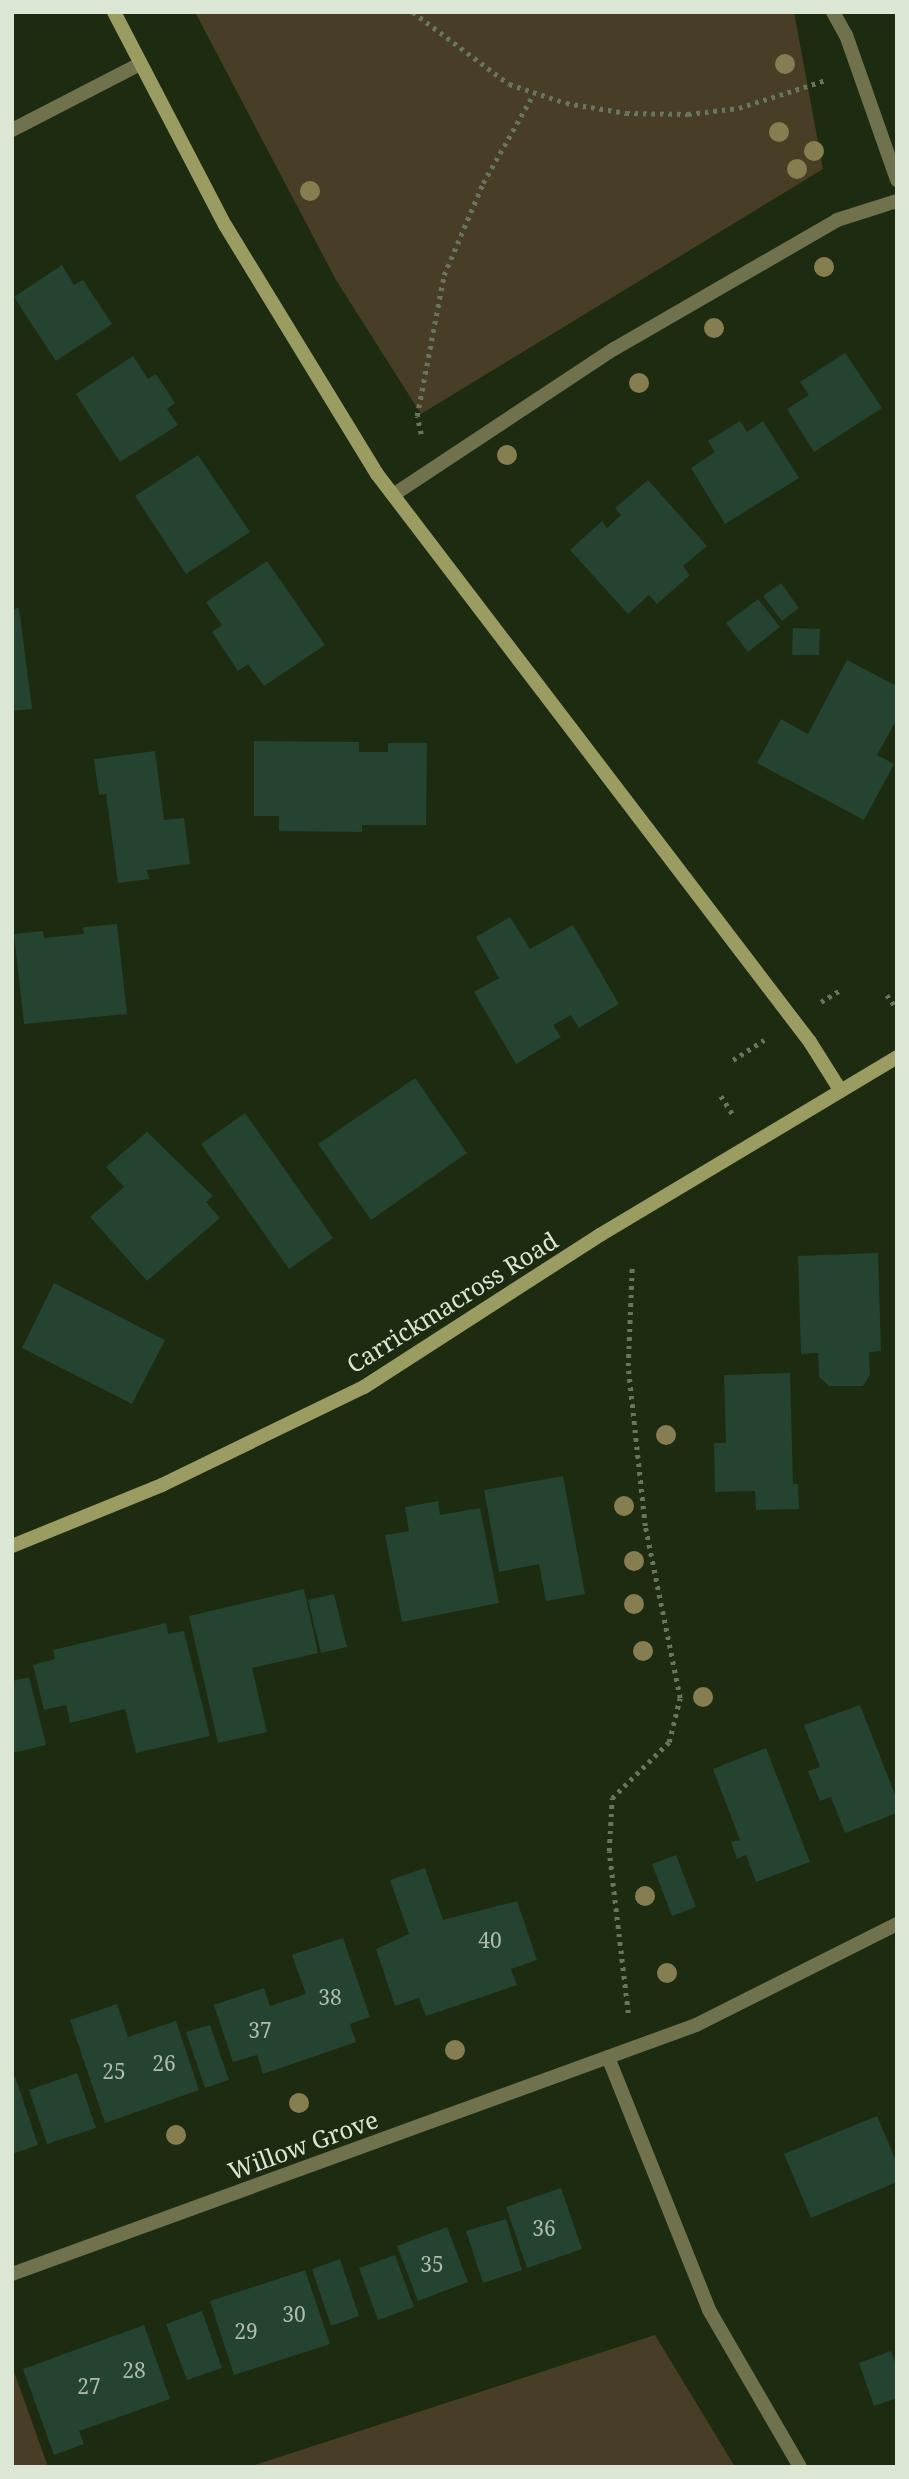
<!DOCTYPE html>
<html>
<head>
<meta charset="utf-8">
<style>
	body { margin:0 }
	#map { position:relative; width:909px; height:2479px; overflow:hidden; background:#1d2b11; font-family:"Noto Serif",serif }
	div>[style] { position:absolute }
	.green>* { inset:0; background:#483e26 }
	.building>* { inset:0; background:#244330 }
	.path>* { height:4.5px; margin-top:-2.25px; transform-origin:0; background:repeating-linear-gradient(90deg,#69765f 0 3.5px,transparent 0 8.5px) }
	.street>* { height:14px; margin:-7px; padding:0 7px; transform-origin:7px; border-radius:7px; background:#70724e }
	.secondary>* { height:14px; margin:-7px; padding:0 7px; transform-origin:7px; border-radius:7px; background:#9b9c62 }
	.trees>* { width:20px; height:20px; margin:-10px; border-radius:50%; background:#867e50 }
	span { translate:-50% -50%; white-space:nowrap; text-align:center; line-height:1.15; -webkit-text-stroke:6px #1d2b11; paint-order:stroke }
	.number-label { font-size:21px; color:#aebdac }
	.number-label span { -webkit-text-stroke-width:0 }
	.street-label { font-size:24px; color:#dce6d5 }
	.frame { position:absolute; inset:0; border:14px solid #dce6d5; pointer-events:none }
</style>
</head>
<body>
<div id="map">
	<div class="green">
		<i style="clip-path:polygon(195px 12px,794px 12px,823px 169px,421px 414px,336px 280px)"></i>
		<i style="clip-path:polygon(655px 2335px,735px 2467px,249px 2467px)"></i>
		<i style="clip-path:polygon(12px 2366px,48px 2467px,12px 2467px)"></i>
	</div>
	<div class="building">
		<i style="clip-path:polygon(62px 265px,74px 285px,83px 280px,112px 324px,56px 361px,14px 297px)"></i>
		<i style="clip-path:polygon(845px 353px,882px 408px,814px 452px,787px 409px,809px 395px,800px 382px)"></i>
		<i style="clip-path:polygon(133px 356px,148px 379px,156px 374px,175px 403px,167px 409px,178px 425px,120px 462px,76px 394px)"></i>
		<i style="clip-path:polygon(740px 421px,747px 432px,763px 421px,799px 478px,725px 524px,691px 468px,715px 452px,708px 441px)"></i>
		<i style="clip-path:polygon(198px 455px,250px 532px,186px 574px,135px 496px)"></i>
		<i style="clip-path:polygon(648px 480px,707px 546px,683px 566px,690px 575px,657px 604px,649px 595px,628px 614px,570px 550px,602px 521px,607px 528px,621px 515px,615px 508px)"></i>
		<i style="clip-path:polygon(267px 561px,325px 645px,264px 686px,248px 664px,238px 671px,212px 632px,222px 625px,206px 602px)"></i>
		<i style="clip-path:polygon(781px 583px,799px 608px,782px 621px,763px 596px)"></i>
		<i style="clip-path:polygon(758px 599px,780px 627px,748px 652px,726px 623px)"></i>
		<i style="clip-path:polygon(19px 608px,32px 709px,12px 711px,12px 609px)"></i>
		<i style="clip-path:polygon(793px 628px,820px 629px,819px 655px,792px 655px)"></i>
		<i style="clip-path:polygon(847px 660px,897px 686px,897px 719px,877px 755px,894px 764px,864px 820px,757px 763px,781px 719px,808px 734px)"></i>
		<i style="clip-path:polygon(254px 741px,359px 742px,359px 752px,388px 752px,388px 743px,427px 743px,426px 825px,362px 825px,362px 832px,279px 831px,279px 816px,254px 816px)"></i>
		<i style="clip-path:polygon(155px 751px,164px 820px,184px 818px,190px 864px,147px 870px,149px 879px,118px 883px,106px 794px,99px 795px,94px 759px)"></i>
		<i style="clip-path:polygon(510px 917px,530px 949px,573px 925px,619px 1004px,579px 1028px,571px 1015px,553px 1025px,561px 1037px,516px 1064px,474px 992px,499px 978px,476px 937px)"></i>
		<i style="clip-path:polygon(117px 924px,127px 1014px,24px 1024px,14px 934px,43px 931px,44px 938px,84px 934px,83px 927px)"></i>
		<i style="clip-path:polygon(415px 1078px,467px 1153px,371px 1220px,318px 1144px)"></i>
		<i style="clip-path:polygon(245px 1113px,333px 1238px,289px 1269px,201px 1144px)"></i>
		<i style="clip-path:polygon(147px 1132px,213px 1196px,206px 1202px,220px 1218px,147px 1281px,90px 1217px,124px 1187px,106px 1167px)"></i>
		<i style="clip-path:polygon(878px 1253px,881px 1351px,869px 1352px,870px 1375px,863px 1386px,829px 1386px,819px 1377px,818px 1353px,801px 1354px,798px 1256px)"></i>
		<i style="clip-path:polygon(54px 1283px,165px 1340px,132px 1404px,22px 1348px)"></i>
		<i style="clip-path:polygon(790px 1373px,793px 1484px,798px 1484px,799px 1509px,756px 1510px,755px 1491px,715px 1492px,714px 1443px,726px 1443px,724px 1375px)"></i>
		<i style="clip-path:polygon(563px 1476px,585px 1594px,546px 1601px,539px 1564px,499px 1572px,484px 1490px)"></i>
		<i style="clip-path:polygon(438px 1501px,440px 1515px,480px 1508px,499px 1603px,402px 1622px,385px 1535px,409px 1531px,405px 1507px)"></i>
		<i style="clip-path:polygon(304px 1589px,318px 1653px,252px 1668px,267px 1732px,218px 1743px,189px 1616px)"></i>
		<i style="clip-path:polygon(334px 1594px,347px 1647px,321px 1653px,308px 1600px)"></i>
		<i style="clip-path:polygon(166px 1623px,168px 1634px,184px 1631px,210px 1736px,136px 1753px,125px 1709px,70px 1723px,66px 1705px,44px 1710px,33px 1665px,55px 1659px,53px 1650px)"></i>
		<i style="clip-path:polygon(29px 1677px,46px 1745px,12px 1753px,12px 1681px)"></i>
		<i style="clip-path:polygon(860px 1705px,897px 1800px,897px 1813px,845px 1833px,831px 1797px,820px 1801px,808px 1771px,820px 1767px,804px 1725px)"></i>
		<i style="clip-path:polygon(766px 1748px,810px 1862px,756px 1882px,746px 1855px,737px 1859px,731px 1842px,740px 1840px,713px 1769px)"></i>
		<i style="clip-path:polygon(676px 1855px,696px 1907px,672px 1916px,652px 1864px)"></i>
		<i style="clip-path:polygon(425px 1868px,443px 1920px,517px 1901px,537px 1960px,511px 1969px,517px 1985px,426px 2016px,419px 1998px,395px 2006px,376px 1949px,409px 1934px,390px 1880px)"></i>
		<i style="clip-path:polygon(343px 1938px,370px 2017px,350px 2024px,356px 2042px,263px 2074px,257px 2055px,233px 2062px,214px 2005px,264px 1988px,270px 2006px,306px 1994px,292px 1955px)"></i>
		<i style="clip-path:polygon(117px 2004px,128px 2037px,176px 2021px,199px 2090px,105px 2123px,70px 2020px)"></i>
		<i style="clip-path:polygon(210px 2025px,229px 2080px,205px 2088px,186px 2032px)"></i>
		<i style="clip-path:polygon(77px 2073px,96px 2128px,47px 2144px,29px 2090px)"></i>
		<i style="clip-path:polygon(15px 2076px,38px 2145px,12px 2154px,12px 2077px)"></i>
		<i style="clip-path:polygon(877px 2116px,897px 2163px,897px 2182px,811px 2218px,784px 2154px)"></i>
		<i style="clip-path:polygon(561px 2188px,582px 2249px,527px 2268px,506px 2207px)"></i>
		<i style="clip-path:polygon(506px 2219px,522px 2270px,483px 2283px,466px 2231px)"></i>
		<i style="clip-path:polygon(447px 2227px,468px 2282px,418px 2301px,397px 2246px)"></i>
		<i style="clip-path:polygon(395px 2255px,414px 2307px,378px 2320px,359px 2268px)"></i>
		<i style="clip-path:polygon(340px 2259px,359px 2316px,331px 2326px,312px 2269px)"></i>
		<i style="clip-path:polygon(305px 2270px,330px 2344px,234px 2375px,210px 2301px)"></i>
		<i style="clip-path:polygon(202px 2311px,222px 2368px,187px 2380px,166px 2324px)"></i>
		<i style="clip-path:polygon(144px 2325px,170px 2399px,79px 2431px,84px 2444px,54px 2455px,23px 2369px)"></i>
		<i style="clip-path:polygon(891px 2351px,897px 2368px,897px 2398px,874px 2406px,859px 2363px)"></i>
	</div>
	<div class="path">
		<i style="left:413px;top:12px;width:120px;rotate:36.9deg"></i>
		<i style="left:509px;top:84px;width:60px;rotate:18.4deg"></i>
		<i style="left:566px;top:103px;width:61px;rotate:9.5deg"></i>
		<i style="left:626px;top:113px;width:62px;rotate:0.9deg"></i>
		<i style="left:688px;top:114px;width:51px;rotate:-6.7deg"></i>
		<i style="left:739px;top:108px;width:91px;rotate:-17.8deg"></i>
		<i style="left:421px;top:434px;width:18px;rotate:-103deg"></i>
		<i style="left:417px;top:416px;width:144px;rotate:-79.2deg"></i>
		<i style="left:444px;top:275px;width:100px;rotate:-67deg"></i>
		<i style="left:483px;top:183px;width:101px;rotate:-60.4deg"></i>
		<i style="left:887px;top:995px;width:17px;rotate:54deg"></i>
		<i style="left:821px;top:1002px;width:22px;rotate:-32deg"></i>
		<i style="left:733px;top:1060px;width:37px;rotate:-33deg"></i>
		<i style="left:721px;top:1096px;width:24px;rotate:57deg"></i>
		<i style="left:628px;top:2013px;width:163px;rotate:-96.7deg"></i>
		<i style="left:609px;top:1851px;width:53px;rotate:-86.8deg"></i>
		<i style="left:612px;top:1798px;width:80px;rotate:-44.5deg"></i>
		<i style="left:669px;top:1742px;width:45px;rotate:-76deg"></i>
		<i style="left:680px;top:1698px;width:176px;rotate:-101.5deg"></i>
		<i style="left:645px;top:1526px;width:161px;rotate:-96.1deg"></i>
		<i style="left:628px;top:1366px;width:98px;rotate:-87.7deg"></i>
	</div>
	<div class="street">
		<i style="left:833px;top:12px;width:26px;rotate:61deg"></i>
		<i style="left:846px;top:35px;width:154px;rotate:70.6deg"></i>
		<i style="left:12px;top:130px;width:144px;rotate:-27.3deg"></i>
		<i style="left:393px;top:495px;width:265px;rotate:-33.5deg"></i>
		<i style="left:614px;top:349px;width:258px;rotate:-30deg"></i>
		<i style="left:837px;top:220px;width:63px;rotate:-17.6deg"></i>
		<i style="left:608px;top:2057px;width:272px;rotate:68.2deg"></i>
		<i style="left:709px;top:2310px;width:181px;rotate:59.9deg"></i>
		<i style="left:12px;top:2274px;width:728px;rotate:-20deg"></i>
		<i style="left:696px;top:2025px;width:225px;rotate:-26.7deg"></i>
	</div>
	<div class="secondary">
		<i style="left:114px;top:12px;width:240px;rotate:62.5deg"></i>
		<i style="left:225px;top:225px;width:292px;rotate:58.6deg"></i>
		<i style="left:377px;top:474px;width:714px;rotate:52.68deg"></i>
		<i style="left:810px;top:1042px;width:54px;rotate:57.8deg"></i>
		<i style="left:12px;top:1546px;width:162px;rotate:-22.1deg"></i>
		<i style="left:162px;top:1485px;width:225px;rotate:-25.9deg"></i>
		<i style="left:364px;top:1387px;width:281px;rotate:-32.8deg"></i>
		<i style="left:600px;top:1235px;width:346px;rotate:-30.9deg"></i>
	</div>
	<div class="trees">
		<i style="left:785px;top:64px"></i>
		<i style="left:779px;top:132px"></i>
		<i style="left:814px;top:151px"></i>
		<i style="left:797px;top:169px"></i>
		<i style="left:310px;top:191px"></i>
		<i style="left:824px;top:267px"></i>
		<i style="left:714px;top:328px"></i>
		<i style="left:639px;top:383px"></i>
		<i style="left:507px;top:455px"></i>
		<i style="left:666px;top:1435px"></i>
		<i style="left:624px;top:1506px"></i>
		<i style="left:634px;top:1561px"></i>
		<i style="left:634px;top:1604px"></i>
		<i style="left:643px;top:1651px"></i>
		<i style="left:703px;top:1697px"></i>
		<i style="left:645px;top:1896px"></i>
		<i style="left:667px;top:1973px"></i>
		<i style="left:455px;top:2050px"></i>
		<i style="left:299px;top:2103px"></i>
		<i style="left:176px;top:2135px"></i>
	</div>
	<div class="number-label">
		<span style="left:490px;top:1940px">40</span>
		<span style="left:330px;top:1997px">38</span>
		<span style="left:260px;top:2030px">37</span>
		<span style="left:164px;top:2063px">26</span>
		<span style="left:114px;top:2071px">25</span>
		<span style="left:544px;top:2228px">36</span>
		<span style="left:432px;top:2264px">35</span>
		<span style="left:294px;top:2314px">30</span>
		<span style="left:246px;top:2331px">29</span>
		<span style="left:134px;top:2370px">28</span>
		<span style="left:89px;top:2386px">27</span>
	</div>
	<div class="street-label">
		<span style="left:452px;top:1302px;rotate:-32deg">Carrickmacross Road</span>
		<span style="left:303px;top:2145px;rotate:-20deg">Willow Grove</span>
	</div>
	<div class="frame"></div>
</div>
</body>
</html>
